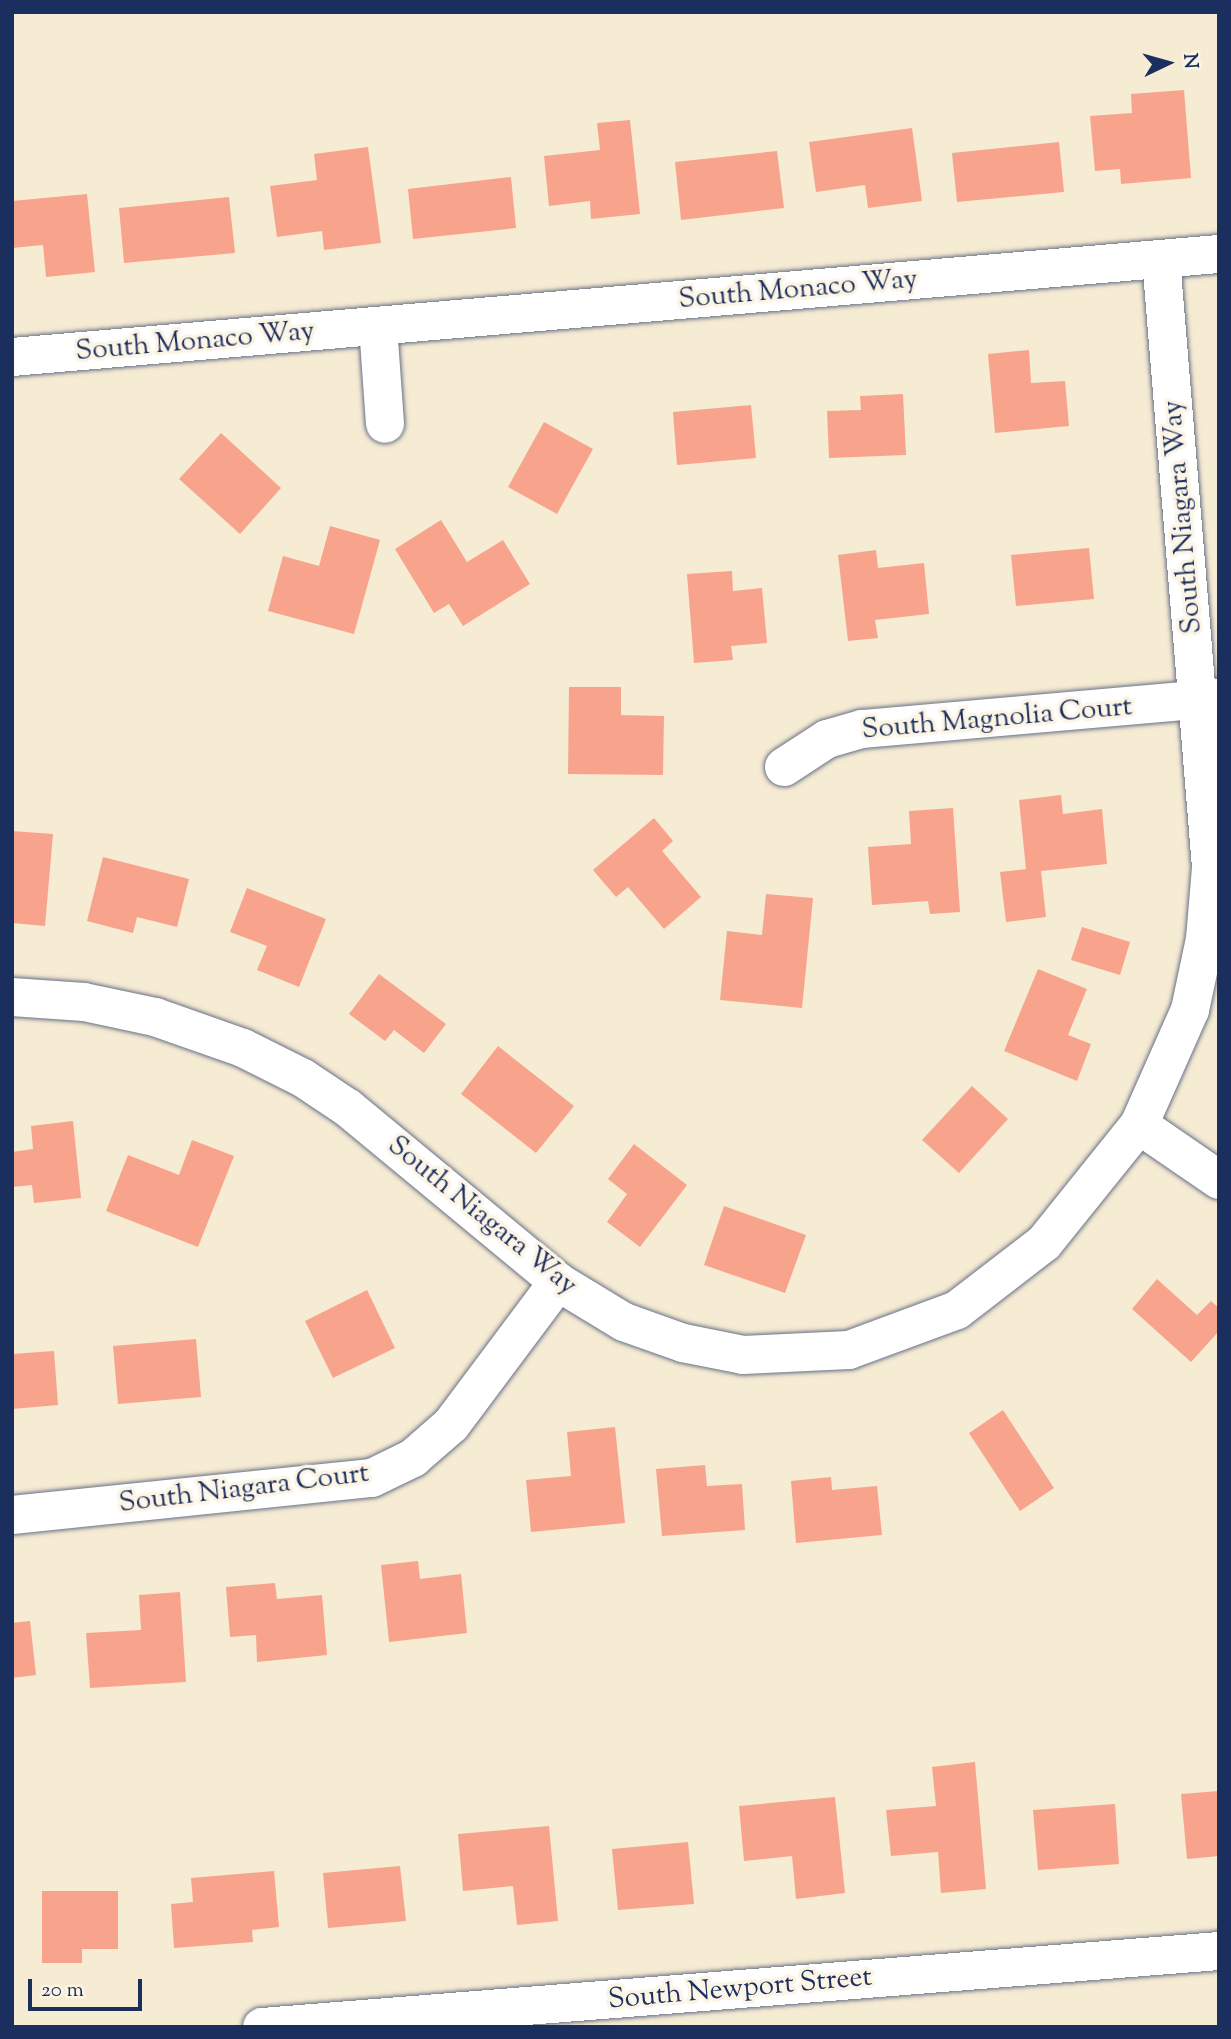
<!DOCTYPE html>
<html>
<head>
<meta charset="utf-8">
<style>
	body { margin:0 }
	#map { position:relative; width:1231px; height:2039px; overflow:hidden; background:#f6ebd3; font-family:"Sorts Mill Goudy",serif }
	div>[style] { position:absolute }
	.building>* { inset:0; background:#f8a48d }
	.roads { filter:drop-shadow(0 0 2px #687187) drop-shadow(0 0 2px #687187) }
	.minor>* { height:38px; margin:-19px; padding:0 19px; transform-origin:19px; border-radius:19px; background:#fff }
	span { translate:-50% -50%; white-space:nowrap; text-align:center; line-height:1.15; -webkit-text-stroke:7px #fcf5e5; paint-order:stroke }
	.street-label { font-size:28px; color:#1b2f5e }
	.frame { position:absolute; inset:0; border:14px solid #1b2f5e; pointer-events:none }
	.north { position:absolute; left:1133px; top:28px; width:70px; height:70px; -webkit-text-stroke:5px #fcf5e5; paint-order:stroke; rotate:85deg; font-size:19px; font-weight:700; line-height:28px; text-align:center; color:#1b2f5e }
	.north::after { content:''; display:block; margin:auto; width:24px; height:32px; background:#1b2f5e; clip-path:polygon(50% 0,100% 100%,50% 72%,0 100%) }
	.scale { position:absolute; left:28px; top:1979px; width:114px; height:32px; box-sizing:border-box; border:4px solid #1b2f5e; border-top:0; padding-left:9px; font-size:21px; line-height:24px; white-space:nowrap; color:#1b2f5e; -webkit-text-stroke:5px #fcf5e5; paint-order:stroke }
</style>
</head>
<body>
<div id="map">
	<div class="building">
		<i style="clip-path:polygon(1184px 90px,1191px 178px,1121px 184px,1120px 169px,1095px 171px,1090px 116px,1132px 113px,1131px 94px)"></i>
		<i style="clip-path:polygon(630px 120px,640px 214px,591px 219px,590px 201px,549px 206px,544px 156px,600px 150px,597px 123px)"></i>
		<i style="clip-path:polygon(912px 128px,922px 201px,868px 208px,865px 185px,816px 192px,809px 142px)"></i>
		<i style="clip-path:polygon(1059px 142px,1064px 192px,957px 202px,952px 153px)"></i>
		<i style="clip-path:polygon(368px 147px,381px 243px,324px 250px,322px 231px,277px 237px,270px 186px,317px 180px,314px 154px)"></i>
		<i style="clip-path:polygon(777px 151px,784px 208px,681px 220px,675px 162px)"></i>
		<i style="clip-path:polygon(511px 177px,516px 228px,413px 239px,408px 189px)"></i>
		<i style="clip-path:polygon(87px 194px,95px 272px,46px 277px,43px 245px,12px 248px,12px 201px)"></i>
		<i style="clip-path:polygon(229px 197px,235px 253px,124px 263px,119px 208px)"></i>
		<i style="clip-path:polygon(1029px 350px,1031px 383px,1065px 381px,1069px 426px,995px 433px,988px 354px)"></i>
		<i style="clip-path:polygon(903px 394px,906px 455px,829px 458px,827px 411px,861px 410px,860px 396px)"></i>
		<i style="clip-path:polygon(751px 405px,756px 458px,677px 465px,673px 412px)"></i>
		<i style="clip-path:polygon(544px 422px,593px 449px,557px 514px,508px 487px)"></i>
		<i style="clip-path:polygon(221px 433px,281px 488px,240px 534px,179px 479px)"></i>
		<i style="clip-path:polygon(441px 520px,467px 562px,503px 540px,530px 584px,463px 626px,449px 604px,434px 613px,395px 549px)"></i>
		<i style="clip-path:polygon(330px 526px,380px 540px,354px 634px,268px 611px,283px 556px,319px 566px)"></i>
		<i style="clip-path:polygon(1089px 548px,1094px 599px,1016px 606px,1011px 555px)"></i>
		<i style="clip-path:polygon(876px 550px,878px 568px,924px 563px,929px 614px,875px 620px,878px 638px,848px 641px,838px 555px)"></i>
		<i style="clip-path:polygon(732px 571px,733px 591px,762px 588px,767px 643px,731px 646px,733px 660px,694px 663px,687px 574px)"></i>
		<i style="clip-path:polygon(569px 687px,621px 687px,621px 715px,664px 716px,663px 775px,568px 774px)"></i>
		<i style="clip-path:polygon(1061px 795px,1063px 814px,1102px 809px,1107px 864px,1041px 871px,1046px 917px,1006px 922px,1000px 872px,1026px 869px,1019px 800px)"></i>
		<i style="clip-path:polygon(953px 808px,960px 912px,930px 914px,928px 901px,872px 905px,868px 847px,911px 844px,909px 811px)"></i>
		<i style="clip-path:polygon(654px 818px,673px 841px,662px 851px,701px 897px,664px 929px,628px 887px,616px 897px,593px 870px)"></i>
		<i style="clip-path:polygon(12px 831px,53px 834px,45px 926px,12px 923px)"></i>
		<i style="clip-path:polygon(103px 857px,189px 879px,177px 927px,137px 917px,133px 933px,87px 921px)"></i>
		<i style="clip-path:polygon(247px 888px,326px 919px,299px 987px,257px 970px,267px 946px,230px 932px)"></i>
		<i style="clip-path:polygon(766px 894px,813px 898px,802px 1008px,720px 1000px,727px 931px,762px 935px)"></i>
		<i style="clip-path:polygon(1082px 927px,1130px 942px,1120px 975px,1071px 960px)"></i>
		<i style="clip-path:polygon(1038px 969px,1087px 989px,1068px 1035px,1091px 1044px,1077px 1081px,1004px 1051px)"></i>
		<i style="clip-path:polygon(379px 974px,446px 1024px,424px 1053px,394px 1030px,385px 1041px,349px 1014px)"></i>
		<i style="clip-path:polygon(498px 1046px,574px 1106px,536px 1153px,461px 1094px)"></i>
		<i style="clip-path:polygon(972px 1086px,1008px 1119px,959px 1173px,922px 1140px)"></i>
		<i style="clip-path:polygon(73px 1121px,81px 1198px,34px 1203px,32px 1185px,12px 1187px,12px 1152px,33px 1149px,31px 1126px)"></i>
		<i style="clip-path:polygon(192px 1140px,234px 1156px,198px 1247px,106px 1211px,128px 1155px,179px 1175px)"></i>
		<i style="clip-path:polygon(634px 1144px,687px 1185px,640px 1247px,607px 1222px,627px 1194px,608px 1179px)"></i>
		<i style="clip-path:polygon(724px 1206px,806px 1235px,785px 1293px,704px 1265px)"></i>
		<i style="clip-path:polygon(1157px 1279px,1197px 1315px,1211px 1301px,1219px 1308px,1219px 1331px,1191px 1362px,1132px 1309px)"></i>
		<i style="clip-path:polygon(367px 1290px,395px 1348px,333px 1378px,305px 1321px)"></i>
		<i style="clip-path:polygon(196px 1339px,201px 1397px,118px 1404px,113px 1346px)"></i>
		<i style="clip-path:polygon(54px 1351px,58px 1405px,12px 1409px,12px 1354px)"></i>
		<i style="clip-path:polygon(1003px 1410px,1054px 1488px,1020px 1511px,969px 1433px)"></i>
		<i style="clip-path:polygon(615px 1427px,625px 1523px,531px 1532px,526px 1480px,571px 1476px,567px 1432px)"></i>
		<i style="clip-path:polygon(705px 1465px,707px 1486px,742px 1484px,745px 1530px,662px 1536px,656px 1469px)"></i>
		<i style="clip-path:polygon(831px 1477px,832px 1490px,877px 1486px,882px 1535px,796px 1543px,791px 1481px)"></i>
		<i style="clip-path:polygon(418px 1561px,420px 1579px,461px 1574px,467px 1633px,389px 1642px,381px 1565px)"></i>
		<i style="clip-path:polygon(275px 1583px,277px 1599px,322px 1595px,327px 1655px,257px 1662px,256px 1635px,230px 1637px,226px 1587px)"></i>
		<i style="clip-path:polygon(180px 1592px,186px 1682px,90px 1688px,86px 1633px,141px 1630px,139px 1595px)"></i>
		<i style="clip-path:polygon(30px 1621px,36px 1675px,12px 1678px,12px 1623px)"></i>
		<i style="clip-path:polygon(975px 1762px,986px 1889px,941px 1893px,938px 1852px,891px 1856px,886px 1810px,936px 1806px,932px 1767px)"></i>
		<i style="clip-path:polygon(1219px 1791px,1219px 1856px,1187px 1859px,1181px 1794px)"></i>
		<i style="clip-path:polygon(835px 1797px,845px 1893px,796px 1899px,792px 1856px,744px 1861px,739px 1806px)"></i>
		<i style="clip-path:polygon(1115px 1804px,1119px 1864px,1038px 1870px,1033px 1810px)"></i>
		<i style="clip-path:polygon(549px 1826px,558px 1921px,517px 1925px,513px 1886px,463px 1891px,458px 1834px)"></i>
		<i style="clip-path:polygon(688px 1842px,694px 1904px,618px 1910px,612px 1849px)"></i>
		<i style="clip-path:polygon(400px 1866px,406px 1921px,328px 1928px,323px 1873px)"></i>
		<i style="clip-path:polygon(274px 1871px,279px 1927px,252px 1930px,253px 1942px,174px 1948px,171px 1904px,193px 1902px,191px 1878px)"></i>
		<i style="clip-path:polygon(42px 1891px,118px 1891px,118px 1949px,82px 1949px,82px 1963px,42px 1963px)"></i>
	</div>
	<div class="roads">
		<div class="minor">
			<i style="left:378px;top:326px;width:98px;rotate:85.9deg"></i>
			<i style="left:12px;top:357px;width:1211px;rotate:-4.88deg"></i>
			<i style="left:784px;top:767px;width:51px;rotate:-33.1deg"></i>
			<i style="left:827px;top:739px;width:37px;rotate:-16deg"></i>
			<i style="left:863px;top:729px;width:357px;rotate:-5deg"></i>
			<i style="left:12px;top:997px;width:72px;rotate:4deg"></i>
			<i style="left:84px;top:1002px;width:73px;rotate:11.9deg"></i>
			<i style="left:155px;top:1017px;width:93px;rotate:19.4deg"></i>
			<i style="left:243px;top:1048px;width:67px;rotate:26.6deg"></i>
			<i style="left:303px;top:1078px;width:54px;rotate:33.7deg"></i>
			<i style="left:348px;top:1108px;width:273px;rotate:39.6deg"></i>
			<i style="left:558px;top:1282px;width:77px;rotate:31.2deg"></i>
			<i style="left:624px;top:1322px;width:63px;rotate:19.6deg"></i>
			<i style="left:683px;top:1343px;width:61px;rotate:11.3deg"></i>
			<i style="left:743px;top:1355px;width:106px;rotate:-2.7deg"></i>
			<i style="left:849px;top:1350px;width:115px;rotate:-20.3deg"></i>
			<i style="left:957px;top:1310px;width:110px;rotate:-37.6deg"></i>
			<i style="left:1044px;top:1243px;width:151px;rotate:-51.2deg"></i>
			<i style="left:1139px;top:1125px;width:126px;rotate:-66.1deg"></i>
			<i style="left:1190px;top:1010px;width:73px;rotate:-78.1deg"></i>
			<i style="left:1205px;top:939px;width:72px;rotate:-85.2deg"></i>
			<i style="left:1211px;top:867px;width:610px;rotate:-94.7deg"></i>
			<i style="left:1139px;top:1125px;width:97px;rotate:34.5deg"></i>
			<i style="left:12px;top:1515px;width:362px;rotate:-5.9deg"></i>
			<i style="left:372px;top:1478px;width:46px;rotate:-26deg"></i>
			<i style="left:413px;top:1458px;width:50px;rotate:-41deg"></i>
			<i style="left:451px;top:1425px;width:179px;rotate:-53.2deg"></i>
			<i style="left:262px;top:2027px;width:960px;rotate:-4.54deg"></i>
		</div>
	</div>
	<div class="street-label">
		<span style="left:798px;top:290px;rotate:-5deg">South Monaco Way</span>
		<span style="left:195px;top:342px;rotate:-5deg">South Monaco Way</span>
		<span style="left:1183px;top:517px;rotate:-95deg">South Niagara Way</span>
		<span style="left:997px;top:719px;rotate:-5deg">South Magnolia Court</span>
		<span style="left:482px;top:1216px;rotate:39deg">South Niagara Way</span>
		<span style="left:244px;top:1489px;rotate:-7deg">South Niagara Court</span>
		<span style="left:740px;top:1989px;rotate:-5deg">South Newport Street</span>
	</div>
	<div class="frame"></div>
	<div class="north">N</div>
	<div class="scale">20 m</div>
</div>
</body>
</html>
